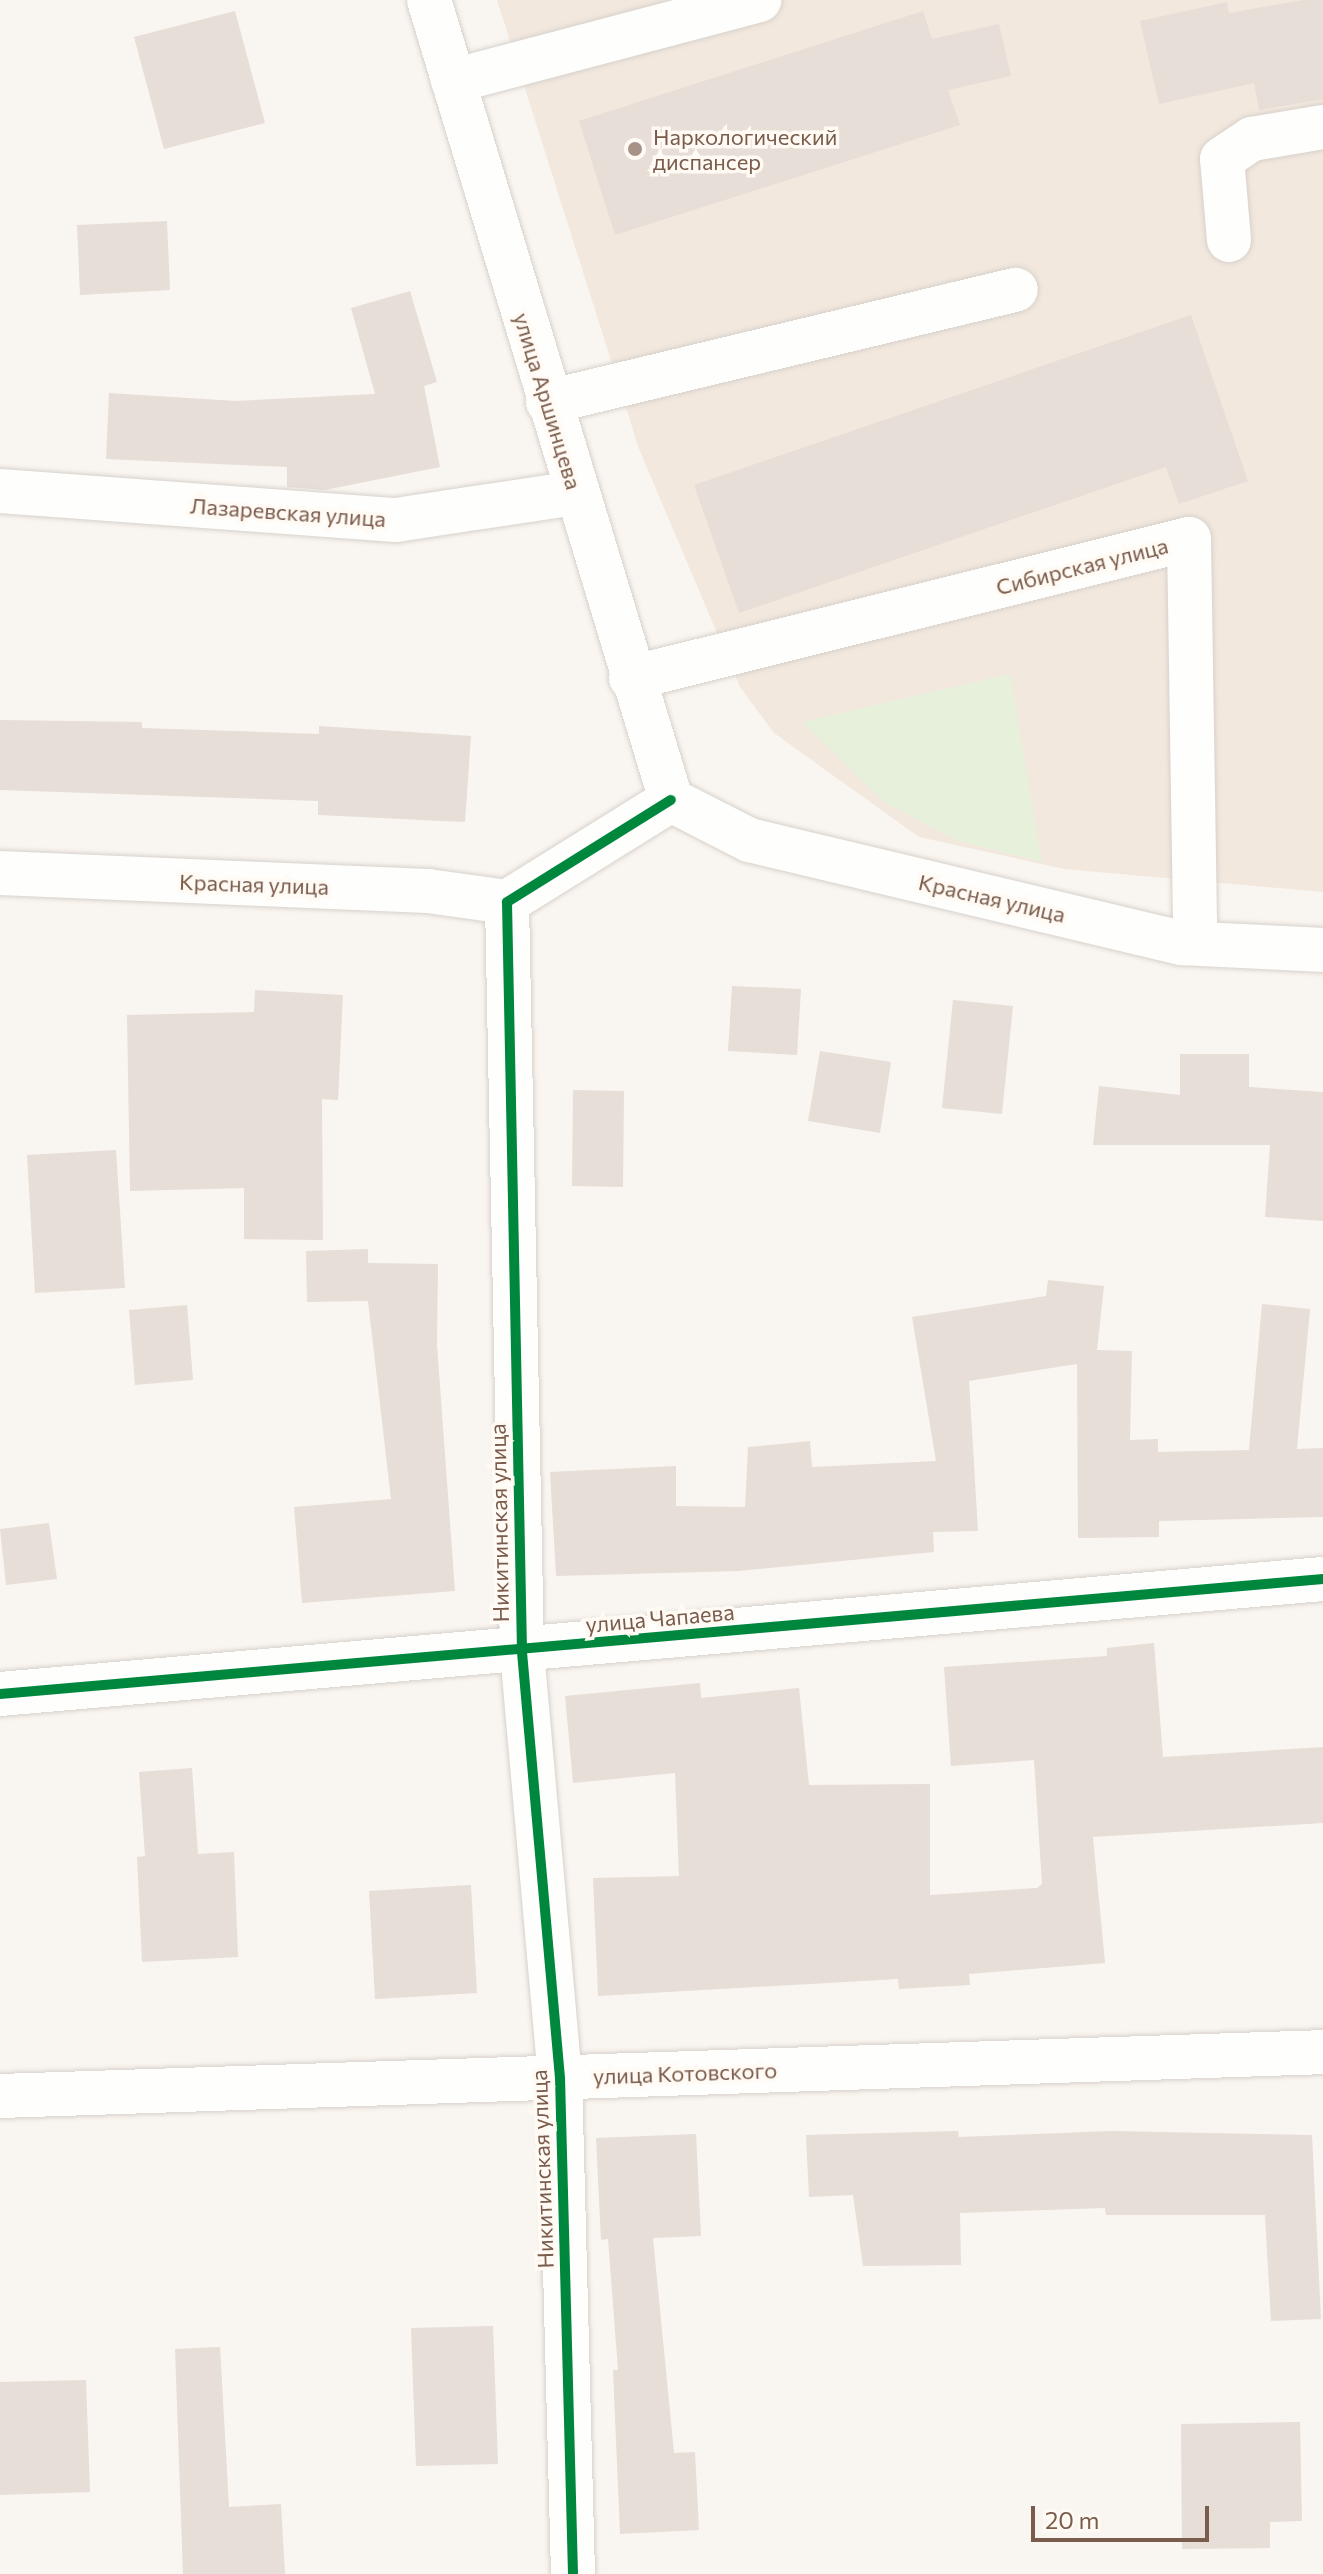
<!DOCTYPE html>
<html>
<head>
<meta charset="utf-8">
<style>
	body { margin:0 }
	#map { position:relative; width:1323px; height:2574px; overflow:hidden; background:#f9f5f0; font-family:Commissioner,sans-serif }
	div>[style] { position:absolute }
	.residential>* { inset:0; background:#f2e8de }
	.green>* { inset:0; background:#e7f0db }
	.building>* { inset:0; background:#e6ded7 }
	.roads { filter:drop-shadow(0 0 2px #d7d1cb) drop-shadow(0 0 2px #d7d1cb) }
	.minor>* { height:44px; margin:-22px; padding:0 22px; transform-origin:22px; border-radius:22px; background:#fefefd }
	.cycleway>* { height:10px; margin:-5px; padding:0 5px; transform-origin:5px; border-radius:5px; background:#00873e }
	.dots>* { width:22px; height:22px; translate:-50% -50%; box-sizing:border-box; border:4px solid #fffaf3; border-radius:50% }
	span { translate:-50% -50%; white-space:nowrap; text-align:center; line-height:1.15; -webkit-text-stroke:7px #fffaf3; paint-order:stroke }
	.poi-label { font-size:22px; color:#7a5c4d }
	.left { translate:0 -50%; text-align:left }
	.street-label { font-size:22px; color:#7a5c4d }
	.scale { position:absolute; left:1031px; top:2506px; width:178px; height:36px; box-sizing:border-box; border:4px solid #7a5c4d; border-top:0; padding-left:10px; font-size:24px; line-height:28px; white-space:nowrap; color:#7a5c4d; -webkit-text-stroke:6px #fffaf3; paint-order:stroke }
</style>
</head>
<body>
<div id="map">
	<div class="residential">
		<i style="clip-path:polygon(497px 0,1323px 0,1323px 892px,1064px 869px,919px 837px,774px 733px,740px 687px,639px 449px)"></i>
	</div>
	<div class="green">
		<i style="clip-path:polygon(1010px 674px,1042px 862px,958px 841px,884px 802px,802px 722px)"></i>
	</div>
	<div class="building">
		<i style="clip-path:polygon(1303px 0,1323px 0,1323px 99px,1259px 110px,1254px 83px,1159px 104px,1140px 21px,1227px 2px,1229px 13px)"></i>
		<i style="clip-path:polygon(235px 11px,265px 123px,164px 149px,134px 37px)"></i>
		<i style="clip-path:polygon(923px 11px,932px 39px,999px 24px,1011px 76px,948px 90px,960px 125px,615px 235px,579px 121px)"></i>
		<i style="clip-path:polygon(167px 221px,170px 290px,80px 295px,77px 225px)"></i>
		<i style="clip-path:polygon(410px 291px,437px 382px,424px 386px,440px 467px,325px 490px,287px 487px,287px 467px,106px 459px,109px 393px,236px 401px,375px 394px,351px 308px)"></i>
		<i style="clip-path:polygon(1191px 315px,1248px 481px,1179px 504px,1166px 467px,739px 613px,694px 485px)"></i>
		<i style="clip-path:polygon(0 720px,142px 722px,142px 728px,319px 734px,319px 726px,471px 736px,465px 822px,318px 815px,318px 801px,0 790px)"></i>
		<i style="clip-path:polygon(732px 986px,801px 989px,797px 1055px,728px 1051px)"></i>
		<i style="clip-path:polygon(255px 990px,343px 995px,338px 1100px,322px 1099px,323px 1240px,244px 1239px,244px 1188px,130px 1191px,127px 1015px,254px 1012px)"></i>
		<i style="clip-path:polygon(953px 1000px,1013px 1006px,1002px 1114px,942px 1108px)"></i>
		<i style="clip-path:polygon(820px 1051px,891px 1062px,880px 1133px,808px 1121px)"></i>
		<i style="clip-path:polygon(1180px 1054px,1249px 1054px,1249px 1087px,1323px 1092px,1323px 1221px,1265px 1217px,1270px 1145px,1093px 1145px,1099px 1086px,1180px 1095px)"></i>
		<i style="clip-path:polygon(573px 1090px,624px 1091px,623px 1187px,572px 1186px)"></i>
		<i style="clip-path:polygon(116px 1150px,125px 1288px,35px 1293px,27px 1155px)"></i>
		<i style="clip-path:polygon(368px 1249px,368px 1263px,438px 1264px,437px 1345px,455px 1591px,302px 1603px,294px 1507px,391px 1499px,368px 1301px,307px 1302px,306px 1251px)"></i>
		<i style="clip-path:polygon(1048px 1280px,1104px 1286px,1097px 1350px,1132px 1351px,1130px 1440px,1158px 1439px,1158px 1452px,1249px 1450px,1262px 1304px,1310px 1309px,1297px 1449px,1323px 1448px,1323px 1517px,1159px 1521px,1159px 1537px,1078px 1538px,1077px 1364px,969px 1381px,978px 1531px,933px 1532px,934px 1552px,738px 1571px,556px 1576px,550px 1472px,676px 1466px,676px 1506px,745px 1507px,748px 1447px,810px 1441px,812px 1467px,936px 1461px,912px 1317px,1046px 1296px)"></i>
		<i style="clip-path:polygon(187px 1305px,193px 1380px,135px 1385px,129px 1310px)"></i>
		<i style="clip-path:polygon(49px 1523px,57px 1579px,6px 1585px,0 1529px)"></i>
		<i style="clip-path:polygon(1154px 1643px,1163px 1757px,1323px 1747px,1323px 1823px,1093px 1837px,1105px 1963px,969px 1974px,970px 1985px,899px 1989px,898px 1979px,598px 1996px,593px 1878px,679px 1876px,675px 1773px,573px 1783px,565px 1696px,700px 1683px,701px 1698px,799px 1688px,809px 1785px,930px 1784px,930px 1895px,1037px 1888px,1042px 1884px,1034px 1760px,951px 1766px,944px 1667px,1107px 1656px,1107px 1648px)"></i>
		<i style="clip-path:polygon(192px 1768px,198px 1854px,234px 1852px,238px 1957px,142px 1962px,137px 1857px,145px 1856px,139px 1772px)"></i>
		<i style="clip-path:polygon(471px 1885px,477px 1993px,375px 1999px,369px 1891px)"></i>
		<i style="clip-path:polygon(958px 2131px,959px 2137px,1111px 2131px,1312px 2135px,1321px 2319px,1271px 2321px,1265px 2215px,1106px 2215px,1105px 2208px,960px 2213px,961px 2265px,863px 2266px,853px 2195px,809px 2197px,806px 2135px)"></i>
		<i style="clip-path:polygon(696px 2134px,701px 2236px,653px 2238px,674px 2453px,695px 2452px,699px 2530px,620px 2534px,613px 2370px,618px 2370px,608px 2239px,601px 2240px,596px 2138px)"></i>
		<i style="clip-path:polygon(493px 2326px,498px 2464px,416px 2466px,411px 2328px)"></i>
		<i style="clip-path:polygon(220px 2347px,229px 2507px,281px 2504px,285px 2574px,183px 2574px,175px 2349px)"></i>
		<i style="clip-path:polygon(86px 2380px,90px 2492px,0 2495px,0 2382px)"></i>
		<i style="clip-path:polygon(1300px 2422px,1302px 2521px,1270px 2522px,1270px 2548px,1182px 2549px,1181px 2424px)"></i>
	</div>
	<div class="roads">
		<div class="minor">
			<i style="left:429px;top:0;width:836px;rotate:73.17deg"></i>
			<i style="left:453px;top:81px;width:317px;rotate:-14.8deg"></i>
			<i style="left:1229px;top:240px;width:81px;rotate:-94.9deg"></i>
			<i style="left:1222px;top:159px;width:36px;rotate:-34deg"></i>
			<i style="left:1252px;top:139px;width:72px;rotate:-9.6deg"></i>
			<i style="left:548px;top:402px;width:481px;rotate:-13.5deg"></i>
			<i style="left:0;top:491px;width:397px;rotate:4.2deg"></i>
			<i style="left:396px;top:520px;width:181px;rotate:-8.6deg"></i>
			<i style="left:631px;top:678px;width:575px;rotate:-13.99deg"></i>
			<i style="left:1189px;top:539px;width:403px;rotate:89.1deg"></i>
			<i style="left:671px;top:800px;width:88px;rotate:27.1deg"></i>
			<i style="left:749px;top:840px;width:445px;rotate:13.4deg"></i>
			<i style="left:1182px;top:943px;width:141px;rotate:2.8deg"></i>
			<i style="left:0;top:873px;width:428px;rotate:2.4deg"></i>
			<i style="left:428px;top:891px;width:80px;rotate:7.9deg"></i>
			<i style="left:0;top:1694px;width:1328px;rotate:-4.97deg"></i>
			<i style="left:0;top:2096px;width:1324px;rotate:-1.9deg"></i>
			<i style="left:573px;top:2574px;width:496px;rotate:-91.5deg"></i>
			<i style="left:560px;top:2078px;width:430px;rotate:-95.1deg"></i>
			<i style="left:522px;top:1650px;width:748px;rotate:-91.15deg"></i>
			<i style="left:507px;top:902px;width:193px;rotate:-31.9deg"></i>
		</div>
	</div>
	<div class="cycleway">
		<i style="left:0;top:1694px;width:1328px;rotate:-4.97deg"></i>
		<i style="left:573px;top:2574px;width:496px;rotate:-91.5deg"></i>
		<i style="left:560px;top:2078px;width:430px;rotate:-95.1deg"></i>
		<i style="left:522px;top:1650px;width:748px;rotate:-91.15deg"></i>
		<i style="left:507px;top:902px;width:193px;rotate:-31.9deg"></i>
	</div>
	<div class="dots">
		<i style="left:635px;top:149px;background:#a69286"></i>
	</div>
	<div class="poi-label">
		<span class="left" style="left:653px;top:149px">Наркологический<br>диспансер</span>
	</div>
	<div class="street-label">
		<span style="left:548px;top:401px;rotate:73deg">улица Аршинцева</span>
		<span style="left:288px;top:512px;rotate:4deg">Лазаревская улица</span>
		<span style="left:1082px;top:566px;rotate:-14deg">Сибирская улица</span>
		<span style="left:254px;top:884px;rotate:2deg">Красная улица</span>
		<span style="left:992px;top:898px;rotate:13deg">Красная улица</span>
		<span style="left:499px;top:1523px;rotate:-91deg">Никитинская улица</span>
		<span style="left:660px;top:1618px;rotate:-5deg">улица Чапаева</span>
		<span style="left:685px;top:2073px;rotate:-2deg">улица Котовского</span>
		<span style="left:542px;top:2169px;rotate:-92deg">Никитинская улица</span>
	</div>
	<div class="scale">20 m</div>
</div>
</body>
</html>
